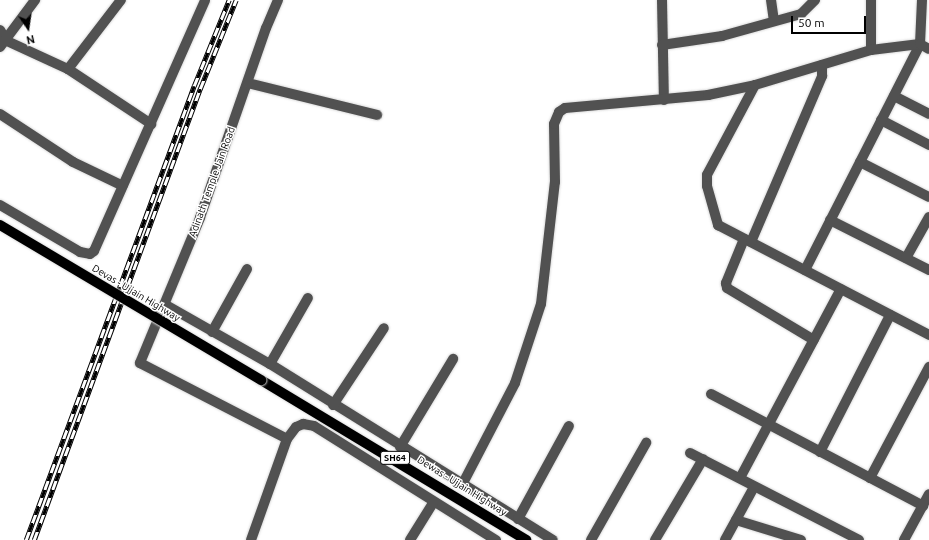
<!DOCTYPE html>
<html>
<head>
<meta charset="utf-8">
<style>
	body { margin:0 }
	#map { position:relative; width:929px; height:540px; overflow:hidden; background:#fff; font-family:Ubuntu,sans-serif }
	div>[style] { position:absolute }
	.roads { filter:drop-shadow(0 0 1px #dbdbdb) drop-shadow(0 0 1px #dbdbdb) }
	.minor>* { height:10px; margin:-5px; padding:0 5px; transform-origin:5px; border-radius:5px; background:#515151 }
	.major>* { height:10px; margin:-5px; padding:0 5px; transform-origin:5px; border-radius:5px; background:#000 }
	.rail>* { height:4.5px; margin-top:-2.25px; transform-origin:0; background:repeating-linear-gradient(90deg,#fff 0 9px,#000 0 18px); box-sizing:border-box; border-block:1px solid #000 }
	.bridges { filter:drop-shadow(0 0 1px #dbdbdb) drop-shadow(0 0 1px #dbdbdb) }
	.major-bridge>* { height:10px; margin:-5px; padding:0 5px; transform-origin:5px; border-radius:5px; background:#000 }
	span { translate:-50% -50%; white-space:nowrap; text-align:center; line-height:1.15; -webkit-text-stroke:3px #fff; paint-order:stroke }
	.shield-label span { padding:1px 3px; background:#fff; border:1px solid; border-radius:3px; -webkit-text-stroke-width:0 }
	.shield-label { font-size:9px; color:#000; font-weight:700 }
	.street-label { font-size:10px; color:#000 }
	.north { position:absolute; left:8px; top:8px; width:40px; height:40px; -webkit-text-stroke:3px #fff; paint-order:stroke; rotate:167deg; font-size:11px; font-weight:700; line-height:16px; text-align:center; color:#000 }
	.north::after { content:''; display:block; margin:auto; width:14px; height:18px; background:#000; clip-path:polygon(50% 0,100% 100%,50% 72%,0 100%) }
	.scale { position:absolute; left:791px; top:16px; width:75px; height:18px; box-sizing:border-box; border:2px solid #000; border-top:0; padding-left:5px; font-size:12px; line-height:14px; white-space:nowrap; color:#000; -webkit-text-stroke:3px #fff; paint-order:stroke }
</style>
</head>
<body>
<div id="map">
	<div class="roads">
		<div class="minor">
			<i style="left:278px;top:0;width:30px;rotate:113deg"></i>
			<i style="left:266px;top:28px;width:201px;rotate:109.2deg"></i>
			<i style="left:200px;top:218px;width:157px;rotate:112.5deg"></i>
			<i style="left:140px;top:363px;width:165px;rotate:27.3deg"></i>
			<i style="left:662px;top:0;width:100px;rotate:88.9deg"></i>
			<i style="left:771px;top:0;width:21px;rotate:82deg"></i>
			<i style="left:0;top:30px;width:13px;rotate:58deg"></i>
			<i style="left:7px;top:41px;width:67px;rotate:24.7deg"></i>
			<i style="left:68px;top:69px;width:100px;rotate:33.5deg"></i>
			<i style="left:662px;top:45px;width:61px;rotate:-8.5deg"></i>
			<i style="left:722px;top:36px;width:82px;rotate:-15.6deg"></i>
			<i style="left:801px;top:14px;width:20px;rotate:-45deg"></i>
			<i style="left:0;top:47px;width:59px;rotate:-53.3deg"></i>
			<i style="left:871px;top:50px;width:50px;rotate:-90deg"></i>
			<i style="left:68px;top:69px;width:87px;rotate:-52.5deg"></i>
			<i style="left:248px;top:83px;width:133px;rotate:13.9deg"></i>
			<i style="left:755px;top:85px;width:102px;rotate:118.1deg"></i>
			<i style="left:707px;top:175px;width:11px;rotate:90deg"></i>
			<i style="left:707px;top:186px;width:41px;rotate:74.2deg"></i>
			<i style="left:718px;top:225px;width:238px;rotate:27.5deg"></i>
			<i style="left:894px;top:96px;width:39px;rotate:27deg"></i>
			<i style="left:0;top:114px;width:87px;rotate:33.3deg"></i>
			<i style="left:73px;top:162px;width:55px;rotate:25.6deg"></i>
			<i style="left:881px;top:120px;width:54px;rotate:27.5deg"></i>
			<i style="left:860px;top:162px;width:77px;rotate:26.9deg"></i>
			<i style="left:0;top:205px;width:93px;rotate:30.4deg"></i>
			<i style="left:80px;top:252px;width:10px;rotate:11deg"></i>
			<i style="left:90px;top:254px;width:5px;rotate:-37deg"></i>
			<i style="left:94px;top:251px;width:274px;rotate:-66.1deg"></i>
			<i style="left:830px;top:220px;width:111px;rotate:26.8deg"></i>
			<i style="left:744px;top:239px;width:48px;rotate:112.2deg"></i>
			<i style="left:726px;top:283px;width:5px;rotate:79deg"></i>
			<i style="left:727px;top:288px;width:101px;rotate:30.9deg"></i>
			<i style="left:751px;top:242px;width:181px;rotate:-66.8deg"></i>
			<i style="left:822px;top:76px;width:11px;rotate:-90deg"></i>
			<i style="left:906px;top:258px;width:47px;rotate:-60.7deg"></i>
			<i style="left:805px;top:270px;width:254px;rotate:-63deg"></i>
			<i style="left:920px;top:44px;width:44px;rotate:-87.4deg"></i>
			<i style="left:166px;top:305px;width:120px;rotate:29.6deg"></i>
			<i style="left:270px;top:364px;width:333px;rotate:31.9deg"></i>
			<i style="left:212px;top:332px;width:72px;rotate:-60.9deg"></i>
			<i style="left:270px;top:364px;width:76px;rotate:-60.1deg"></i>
			<i style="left:711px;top:394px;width:240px;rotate:27.8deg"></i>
			<i style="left:333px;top:405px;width:92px;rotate:-56.5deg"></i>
			<i style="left:400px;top:447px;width:103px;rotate:-58.9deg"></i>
			<i style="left:820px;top:452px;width:154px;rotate:-62.9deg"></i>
			<i style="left:690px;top:453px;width:190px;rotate:27.2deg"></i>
			<i style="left:740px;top:478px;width:214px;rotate:-61.9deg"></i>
			<i style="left:870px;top:478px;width:126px;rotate:-62deg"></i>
			<i style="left:462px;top:485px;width:115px;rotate:-62.5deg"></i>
			<i style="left:515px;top:383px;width:83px;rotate:-71.8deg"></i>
			<i style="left:541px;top:304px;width:123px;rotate:-83.5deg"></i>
			<i style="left:555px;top:182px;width:58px;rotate:-91deg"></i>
			<i style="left:554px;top:124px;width:13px;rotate:-67deg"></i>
			<i style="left:559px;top:112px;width:7px;rotate:-34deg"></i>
			<i style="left:565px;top:108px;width:144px;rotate:-5.2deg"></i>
			<i style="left:708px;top:95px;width:48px;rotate:-12deg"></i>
			<i style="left:755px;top:85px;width:121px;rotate:-16.8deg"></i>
			<i style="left:871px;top:50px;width:49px;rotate:-7deg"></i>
			<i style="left:920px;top:44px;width:10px;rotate:29deg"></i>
			<i style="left:518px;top:519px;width:106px;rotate:-61.3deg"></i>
			<i style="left:736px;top:520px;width:68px;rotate:17.1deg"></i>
			<i style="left:251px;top:540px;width:107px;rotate:-70.4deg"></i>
			<i style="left:287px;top:439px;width:15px;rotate:-53deg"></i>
			<i style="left:296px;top:427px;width:8px;rotate:-23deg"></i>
			<i style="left:303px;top:424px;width:11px;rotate:10deg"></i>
			<i style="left:314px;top:426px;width:215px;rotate:32.1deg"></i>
			<i style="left:410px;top:540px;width:44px;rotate:-58.1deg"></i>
			<i style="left:591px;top:540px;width:112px;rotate:-60.4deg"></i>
			<i style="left:655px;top:540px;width:94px;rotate:-59.3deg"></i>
			<i style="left:725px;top:540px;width:60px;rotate:-61.3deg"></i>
			<i style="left:904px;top:540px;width:52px;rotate:-61.5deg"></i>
		</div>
		<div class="major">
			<i style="left:261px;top:380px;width:310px;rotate:31.1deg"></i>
		</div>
	</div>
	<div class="rail">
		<i style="left:26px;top:540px;width:484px;rotate:-69.7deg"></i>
		<i style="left:194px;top:86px;width:93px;rotate:-67.9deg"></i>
		<i style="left:34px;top:540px;width:481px;rotate:-69.8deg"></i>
		<i style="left:200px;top:89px;width:96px;rotate:-68deg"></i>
	</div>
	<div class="bridges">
		<div class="major-bridge">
			<i style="left:0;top:225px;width:304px;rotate:30.7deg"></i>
		</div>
	</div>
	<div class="shield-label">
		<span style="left:395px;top:458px">SH64</span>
	</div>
	<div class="street-label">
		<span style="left:212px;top:182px;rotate:-70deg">Adinath Temple Jain Road</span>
		<span style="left:136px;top:293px;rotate:31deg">Devas - Ujjain Highway</span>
		<span style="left:462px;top:486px;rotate:32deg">Dewas - Ujjain Highway</span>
	</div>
	<div class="north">N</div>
	<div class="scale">50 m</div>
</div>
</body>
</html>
